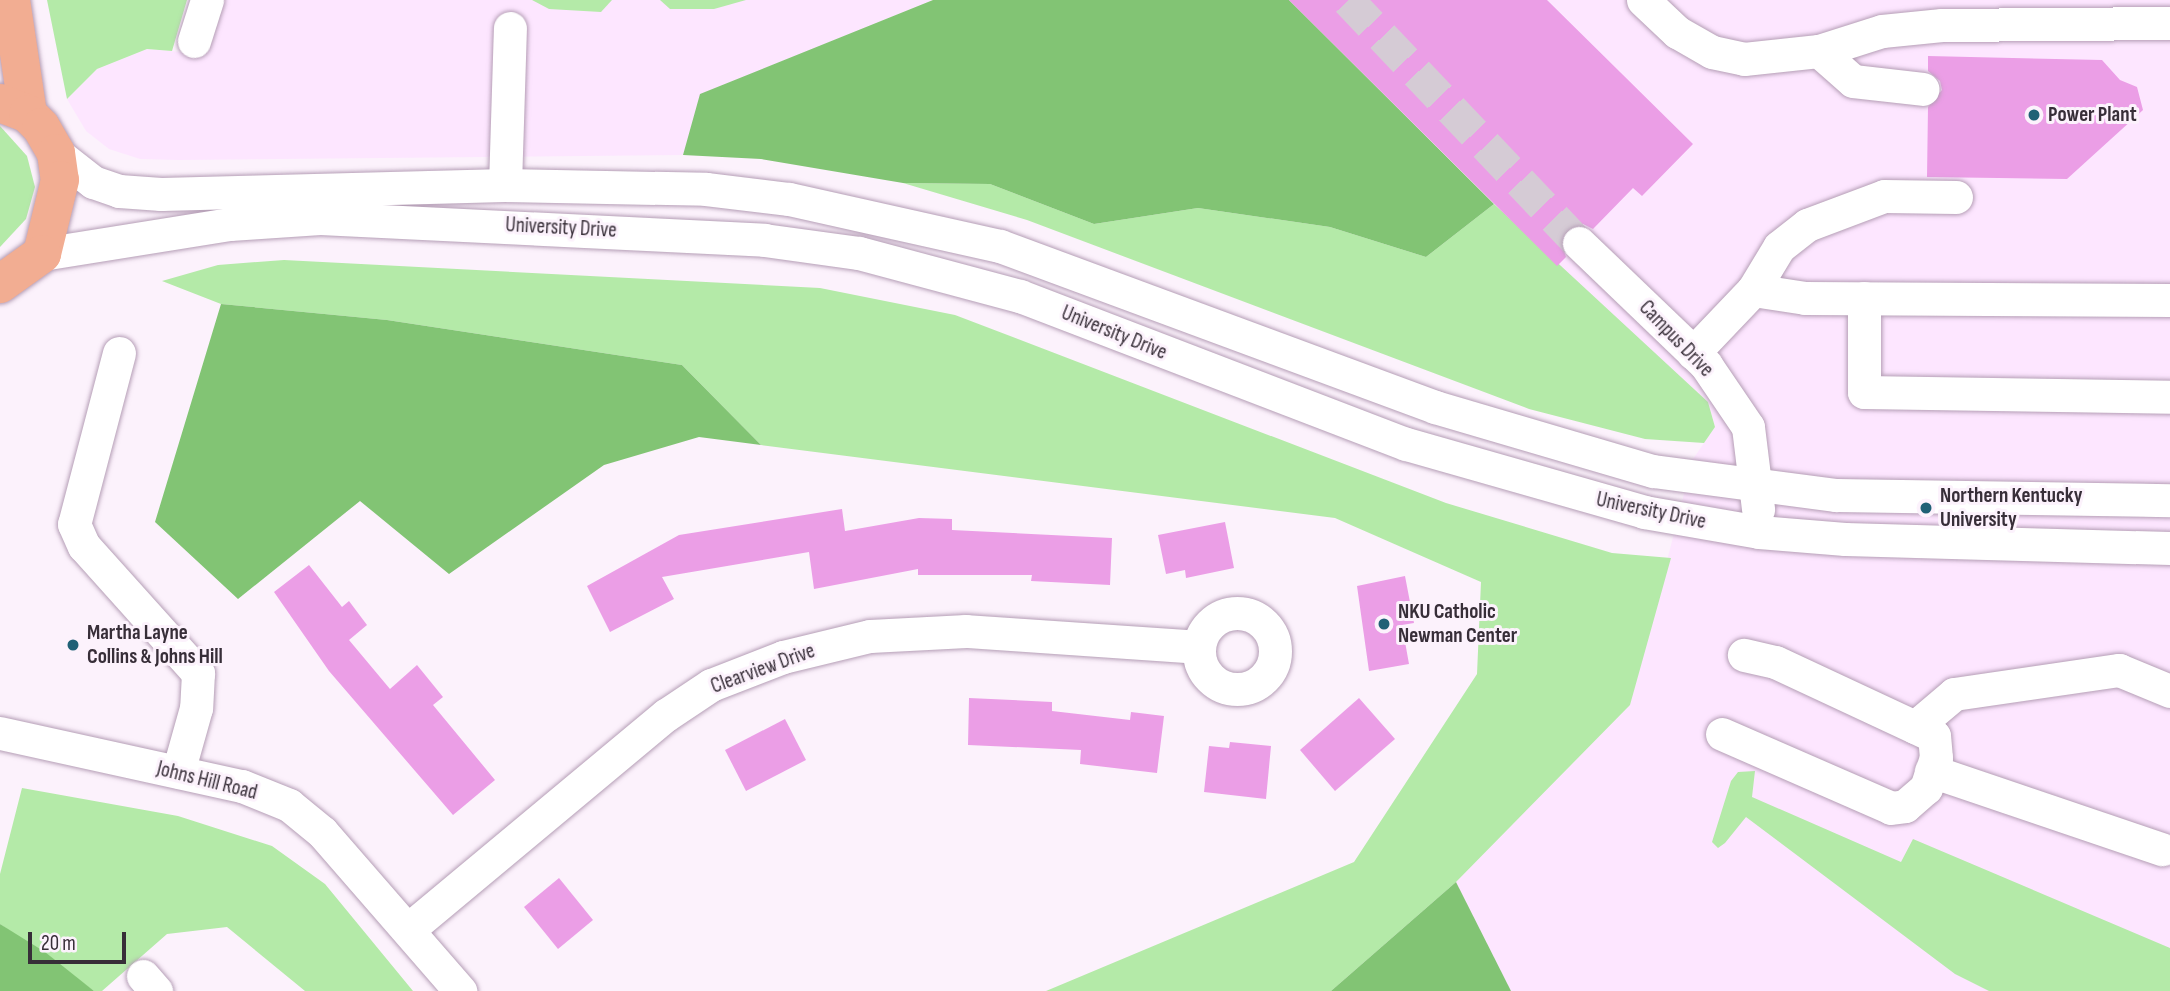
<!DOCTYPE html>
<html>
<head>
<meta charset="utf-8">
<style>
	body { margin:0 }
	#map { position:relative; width:2170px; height:991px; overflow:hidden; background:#fcf2fc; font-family:"Sofia Sans Condensed",sans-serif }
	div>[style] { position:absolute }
	.built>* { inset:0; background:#fde6ff }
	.green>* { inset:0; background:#b4eaa8 }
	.forest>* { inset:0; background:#82c474 }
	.building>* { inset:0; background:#eb9ee6 }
	.minor-tunnel>* { height:33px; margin-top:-16.5px; transform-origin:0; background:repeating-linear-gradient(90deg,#d5cbd5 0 33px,transparent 0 50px) }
	.roads { filter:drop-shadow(0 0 2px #b59eb6) drop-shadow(0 0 2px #b59eb6) }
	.minor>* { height:33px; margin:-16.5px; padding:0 16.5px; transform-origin:16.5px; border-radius:16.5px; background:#fff }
	.minor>.ring { margin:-16.5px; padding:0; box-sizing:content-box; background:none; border:33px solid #fff; border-radius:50% }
	.major>* { height:38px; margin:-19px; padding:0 19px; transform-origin:19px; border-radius:19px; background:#f2ad92 }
	.dots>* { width:19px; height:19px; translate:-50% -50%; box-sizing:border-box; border:4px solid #fcf2fc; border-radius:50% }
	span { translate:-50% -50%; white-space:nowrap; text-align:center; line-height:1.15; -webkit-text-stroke:6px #fcf2fc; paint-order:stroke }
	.poi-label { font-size:21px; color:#372e38; font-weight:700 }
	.left { translate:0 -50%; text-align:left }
	.street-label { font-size:21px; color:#372e38 }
	.scale { position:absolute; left:28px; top:932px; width:98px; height:32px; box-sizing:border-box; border:4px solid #372e38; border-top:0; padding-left:9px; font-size:21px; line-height:24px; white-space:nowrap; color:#372e38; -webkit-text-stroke:5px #fcf2fc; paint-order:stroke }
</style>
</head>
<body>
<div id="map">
	<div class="built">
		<i style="clip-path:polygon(222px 0,933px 0,701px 94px,683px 155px,179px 160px,140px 159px,109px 149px,86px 131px,67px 99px,97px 69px,147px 49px,205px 54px)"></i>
		<i style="clip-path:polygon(1289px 0,2170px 0,2170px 991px,1511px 991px,1456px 882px,1630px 705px,1693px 459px,1715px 427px,1708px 402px,1557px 266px)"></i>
	</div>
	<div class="green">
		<i style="clip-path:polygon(47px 0,187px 0,172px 51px,147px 49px,97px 69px,67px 99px)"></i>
		<i style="clip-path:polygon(532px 0,612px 0,601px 12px,549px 9px)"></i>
		<i style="clip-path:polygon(660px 0,746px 0,714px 9px,670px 9px)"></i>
		<i style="clip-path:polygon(0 126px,27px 156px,35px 187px,26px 219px,0 247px)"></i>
		<i style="clip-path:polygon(903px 183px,990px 184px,1094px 224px,1198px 208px,1330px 227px,1426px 257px,1494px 204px,1708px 402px,1715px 427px,1704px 443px,1645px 439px,1529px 409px,1027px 220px)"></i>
		<i style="clip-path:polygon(284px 260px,820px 288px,955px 315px,1446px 503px,1612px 553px,1671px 558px,1630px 705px,1456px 882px,1331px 991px,1046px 991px,1354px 862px,1477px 674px,1481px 582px,1335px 518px,761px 445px,682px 365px,387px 320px,221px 304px,162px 281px,218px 265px)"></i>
		<i style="clip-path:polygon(1755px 771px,1752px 797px,1901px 862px,1913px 839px,2170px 948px,2170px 991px,1989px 991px,1955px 974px,1746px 817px,1725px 843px,1718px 848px,1712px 842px,1731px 781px,1738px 772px)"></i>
		<i style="clip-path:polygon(22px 788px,178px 816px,272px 846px,325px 884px,413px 991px,305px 991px,227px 927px,167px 934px,102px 991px,94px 991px,0 924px,0 874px)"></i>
	</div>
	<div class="forest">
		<i style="clip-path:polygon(933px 0,1289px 0,1494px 204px,1426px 257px,1330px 227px,1198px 208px,1094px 224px,990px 184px,903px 183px,761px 159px,683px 155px,700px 94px)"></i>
		<i style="clip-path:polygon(221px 304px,387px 320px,682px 365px,761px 445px,699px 437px,604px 465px,449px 574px,360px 501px,238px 599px,155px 522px)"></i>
		<i style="clip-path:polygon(1456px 882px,1511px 991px,1331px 991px)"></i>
		<i style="clip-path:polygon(0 924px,45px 952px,94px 991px,0 991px)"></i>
	</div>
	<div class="building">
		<i style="clip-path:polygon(1289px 0,1547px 0,1693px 144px,1642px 196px,1633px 188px,1593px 229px,1583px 224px,1566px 229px,1560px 239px,1566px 257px,1557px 266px)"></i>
		<i style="clip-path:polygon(1928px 56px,2102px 60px,2120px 80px,2137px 87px,2143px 110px,2067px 179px,1927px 177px,1928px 107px,1942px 90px,1940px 81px,1928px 71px)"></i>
		<i style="clip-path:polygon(842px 509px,845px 531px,919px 518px,952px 519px,952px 530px,1112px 538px,1110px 585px,1031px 581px,1032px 575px,918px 575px,918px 569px,814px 589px,809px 552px,662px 577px,674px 599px,610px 632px,587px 586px,679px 535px)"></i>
		<i style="clip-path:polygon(1225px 522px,1234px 568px,1186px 578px,1185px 570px,1166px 574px,1158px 535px)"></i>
		<i style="clip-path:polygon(309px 565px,342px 607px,349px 601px,367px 625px,349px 640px,390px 689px,417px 665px,443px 697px,433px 705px,495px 780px,453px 815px,329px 671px,274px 592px)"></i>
		<i style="clip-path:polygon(1405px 576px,1414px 623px,1402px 625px,1409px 664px,1369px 671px,1357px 586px)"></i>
		<i style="clip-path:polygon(969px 698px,1052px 702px,1052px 711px,1130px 720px,1131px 712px,1164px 716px,1157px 773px,1080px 764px,1081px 750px,968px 745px)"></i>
		<i style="clip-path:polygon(1359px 698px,1395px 739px,1335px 791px,1300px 750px)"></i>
		<i style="clip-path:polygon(785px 719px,806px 760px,746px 791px,725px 750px)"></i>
		<i style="clip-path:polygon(1230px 742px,1271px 746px,1266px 799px,1204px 792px,1209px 746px,1229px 748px)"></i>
		<i style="clip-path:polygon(559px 878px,593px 920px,558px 949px,524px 907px)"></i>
	</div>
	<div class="minor-tunnel">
		<i style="left:1348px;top:0;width:335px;rotate:46.5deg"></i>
	</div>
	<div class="roads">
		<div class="minor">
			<i style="left:1643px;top:0;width:47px;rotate:43.3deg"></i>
			<i style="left:1677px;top:32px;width:40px;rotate:29.7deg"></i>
			<i style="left:1712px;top:52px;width:33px;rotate:12deg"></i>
			<i style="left:1744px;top:59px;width:75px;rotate:-6.1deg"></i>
			<i style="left:1819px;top:51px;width:66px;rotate:-17.6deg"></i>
			<i style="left:1882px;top:31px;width:60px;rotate:-5.7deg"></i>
			<i style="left:1942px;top:25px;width:228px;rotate:-0.5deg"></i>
			<i style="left:194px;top:41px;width:43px;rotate:-72.4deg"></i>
			<i style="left:1819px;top:51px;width:45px;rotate:41.4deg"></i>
			<i style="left:1853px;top:81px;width:70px;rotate:6.5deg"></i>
			<i style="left:56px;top:153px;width:47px;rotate:38.1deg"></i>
			<i style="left:93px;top:182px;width:28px;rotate:19deg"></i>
			<i style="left:119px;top:191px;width:42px;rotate:4.1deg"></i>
			<i style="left:161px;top:194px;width:344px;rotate:-1.5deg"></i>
			<i style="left:505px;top:185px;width:201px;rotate:1.1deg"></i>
			<i style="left:706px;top:189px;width:84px;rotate:6.9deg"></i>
			<i style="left:789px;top:199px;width:216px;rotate:12.6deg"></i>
			<i style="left:1000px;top:246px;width:464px;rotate:20.3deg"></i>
			<i style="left:1435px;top:407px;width:227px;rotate:16.4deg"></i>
			<i style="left:1653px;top:471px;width:185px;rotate:7.5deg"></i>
			<i style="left:1836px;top:495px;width:334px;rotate:0.9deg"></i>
			<i style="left:505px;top:185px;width:157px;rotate:-88.2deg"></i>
			<i style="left:1579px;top:243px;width:176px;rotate:43.8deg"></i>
			<i style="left:1706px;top:365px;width:75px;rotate:55.9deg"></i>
			<i style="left:1748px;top:427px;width:83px;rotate:83deg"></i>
			<i style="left:42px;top:254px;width:190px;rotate:-9.1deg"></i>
			<i style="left:230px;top:224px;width:90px;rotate:-3.8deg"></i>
			<i style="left:320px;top:218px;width:445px;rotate:2.8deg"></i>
			<i style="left:764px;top:240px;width:96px;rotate:7.8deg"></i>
			<i style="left:859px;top:253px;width:167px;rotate:15deg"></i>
			<i style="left:1020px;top:296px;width:413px;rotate:21deg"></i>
			<i style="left:1406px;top:444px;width:248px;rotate:15.9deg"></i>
			<i style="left:1644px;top:512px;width:117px;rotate:9.9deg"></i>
			<i style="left:1759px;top:532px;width:86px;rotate:4.7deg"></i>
			<i style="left:1845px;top:539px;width:325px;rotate:1.6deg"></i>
			<i style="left:1753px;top:290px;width:53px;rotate:8.7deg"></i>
			<i style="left:1805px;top:298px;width:365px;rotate:0.3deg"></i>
			<i style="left:1864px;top:298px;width:94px;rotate:90deg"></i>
			<i style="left:1864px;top:392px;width:306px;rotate:0.9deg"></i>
			<i style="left:119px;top:353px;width:177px;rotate:104.7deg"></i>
			<i style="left:74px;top:524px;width:24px;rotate:66deg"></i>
			<i style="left:84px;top:546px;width:171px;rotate:48.1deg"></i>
			<i style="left:198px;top:673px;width:35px;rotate:93deg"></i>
			<i style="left:196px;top:708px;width:66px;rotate:105.7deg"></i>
			<i style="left:1693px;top:353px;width:87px;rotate:-46.4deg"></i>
			<i style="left:1753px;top:290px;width:50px;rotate:-58.8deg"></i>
			<i style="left:1779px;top:247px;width:36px;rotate:-38deg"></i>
			<i style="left:1807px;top:225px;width:82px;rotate:-20.6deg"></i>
			<i style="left:1884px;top:196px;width:72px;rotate:0.8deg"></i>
			<i class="ring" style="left:1199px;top:613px;width:43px;height:43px"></i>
			<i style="left:1915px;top:727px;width:51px;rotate:-40.2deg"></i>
			<i style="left:1954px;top:694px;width:167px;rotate:-8.3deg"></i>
			<i style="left:2119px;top:670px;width:55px;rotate:22.4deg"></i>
			<i style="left:0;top:733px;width:248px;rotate:12.4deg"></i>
			<i style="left:242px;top:786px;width:51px;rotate:22deg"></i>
			<i style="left:289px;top:805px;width:43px;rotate:39.3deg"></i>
			<i style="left:322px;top:832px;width:211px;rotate:49deg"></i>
			<i style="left:1722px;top:734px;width:184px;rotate:23.6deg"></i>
			<i style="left:1891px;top:808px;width:14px;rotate:-8deg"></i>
			<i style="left:1905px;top:806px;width:28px;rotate:-41deg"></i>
			<i style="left:1926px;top:788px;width:32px;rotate:-72deg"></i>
			<i style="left:1936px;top:758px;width:22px;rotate:-95deg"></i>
			<i style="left:1934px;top:736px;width:175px;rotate:-155deg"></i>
			<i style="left:1775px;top:662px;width:32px;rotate:-167deg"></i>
			<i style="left:1931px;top:771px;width:244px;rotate:18.7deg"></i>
			<i style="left:410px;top:928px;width:333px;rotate:-39.8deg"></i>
			<i style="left:666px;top:715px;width:54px;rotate:-33.7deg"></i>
			<i style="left:711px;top:685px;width:77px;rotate:-21.3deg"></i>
			<i style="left:783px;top:657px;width:89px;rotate:-13.6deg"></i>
			<i style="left:870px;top:636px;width:96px;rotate:-3deg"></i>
			<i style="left:966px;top:631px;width:233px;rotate:3.9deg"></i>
			<i style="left:143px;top:976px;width:20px;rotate:49deg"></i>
		</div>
		<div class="major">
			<i style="left:11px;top:0;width:115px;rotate:81.5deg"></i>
			<i style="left:0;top:103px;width:30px;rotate:21deg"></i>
			<i style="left:28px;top:114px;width:18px;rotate:45deg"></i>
			<i style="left:41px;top:127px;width:30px;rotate:60deg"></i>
			<i style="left:56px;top:153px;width:27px;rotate:82deg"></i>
			<i style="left:60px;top:180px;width:76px;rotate:103.7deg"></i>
			<i style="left:42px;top:254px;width:52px;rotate:144.5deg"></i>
		</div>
	</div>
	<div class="dots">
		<i style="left:2034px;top:115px;background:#206176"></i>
		<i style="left:1926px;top:508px;background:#206176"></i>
		<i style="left:1384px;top:624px;background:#206176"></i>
		<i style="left:73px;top:645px;background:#206176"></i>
	</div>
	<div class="poi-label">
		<span class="left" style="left:2048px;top:115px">Power Plant</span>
		<span class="left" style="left:1940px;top:508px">Northern Kentucky<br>University</span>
		<span class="left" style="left:1398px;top:624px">NKU Catholic<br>Newman Center</span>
		<span class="left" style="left:87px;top:645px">Martha Layne<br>Collins &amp; Johns Hill</span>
	</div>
	<div class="street-label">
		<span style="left:561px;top:228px;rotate:3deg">University Drive</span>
		<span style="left:1114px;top:333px;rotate:22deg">University Drive</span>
		<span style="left:1676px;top:339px;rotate:46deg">Campus Drive</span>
		<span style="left:1651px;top:511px;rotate:12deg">University Drive</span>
		<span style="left:763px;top:669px;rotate:-20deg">Clearview Drive</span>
		<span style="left:207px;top:781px;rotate:14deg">Johns Hill Road</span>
	</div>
	<div class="scale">20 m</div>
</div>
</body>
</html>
